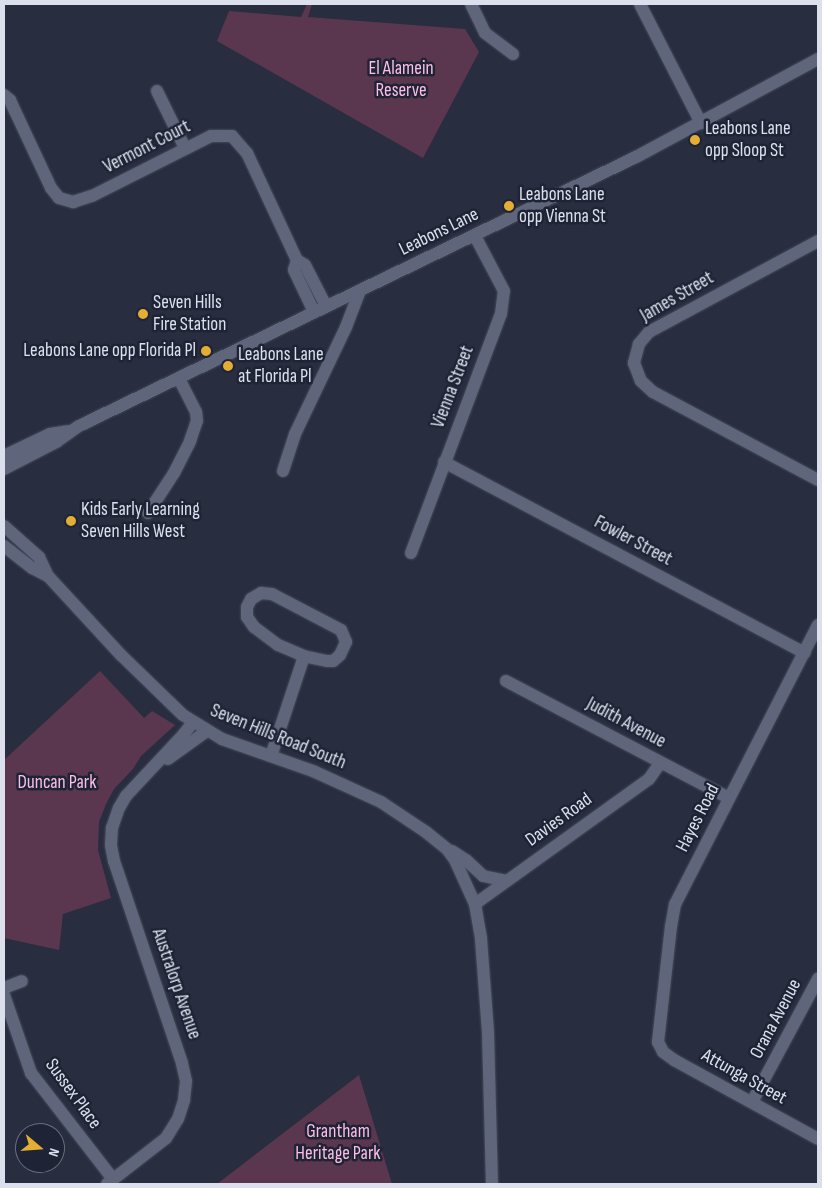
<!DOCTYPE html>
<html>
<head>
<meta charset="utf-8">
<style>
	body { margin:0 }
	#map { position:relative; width:822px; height:1188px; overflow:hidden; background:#282d40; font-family:"Sofia Sans Condensed",sans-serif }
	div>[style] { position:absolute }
	.green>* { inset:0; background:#5a374e }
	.roads { filter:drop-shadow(0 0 1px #464a59) drop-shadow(0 0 1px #464a59) }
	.minor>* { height:12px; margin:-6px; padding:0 6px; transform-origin:6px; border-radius:6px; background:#5f657b }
	.dots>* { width:14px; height:14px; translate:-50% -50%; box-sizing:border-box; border:2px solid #1e2335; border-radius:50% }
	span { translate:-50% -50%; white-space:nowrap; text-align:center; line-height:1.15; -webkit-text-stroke:5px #1e2335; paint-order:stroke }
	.park-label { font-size:19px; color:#febee7 }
	.poi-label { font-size:19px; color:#dbe0ec }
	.left { translate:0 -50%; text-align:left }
	.right { translate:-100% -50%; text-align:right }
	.street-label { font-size:19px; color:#dbe0ec }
	.frame { position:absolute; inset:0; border:5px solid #dbe0ec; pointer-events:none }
	.north { position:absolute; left:15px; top:1123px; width:50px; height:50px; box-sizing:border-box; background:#1e2335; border:1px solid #6a6f7e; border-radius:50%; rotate:108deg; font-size:14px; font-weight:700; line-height:20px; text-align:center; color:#dbe0ec }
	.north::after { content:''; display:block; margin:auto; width:18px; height:22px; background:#e4ae35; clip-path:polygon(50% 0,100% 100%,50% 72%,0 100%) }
</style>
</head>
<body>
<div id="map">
	<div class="green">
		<i style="clip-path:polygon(307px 4px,312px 4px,308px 17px,465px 29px,479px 52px,423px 158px,217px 41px,229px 11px,301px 17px)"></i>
		<i style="clip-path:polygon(100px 671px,144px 718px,152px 711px,175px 725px,141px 756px,133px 769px,114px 789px,106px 804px,99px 822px,98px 850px,111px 898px,63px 914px,59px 950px,4px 938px,4px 760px)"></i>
		<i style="clip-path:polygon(359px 1075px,392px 1184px,217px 1184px)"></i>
	</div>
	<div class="roads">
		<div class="minor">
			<i style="left:471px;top:4px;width:32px;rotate:64deg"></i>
			<i style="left:485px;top:33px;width:35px;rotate:37deg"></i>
			<i style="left:640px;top:4px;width:134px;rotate:62.9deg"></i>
			<i style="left:157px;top:91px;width:64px;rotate:63.8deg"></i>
			<i style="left:4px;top:95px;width:8px;rotate:40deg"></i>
			<i style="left:10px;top:100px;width:12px;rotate:66deg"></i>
			<i style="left:15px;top:111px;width:85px;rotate:64.9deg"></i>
			<i style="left:51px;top:188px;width:13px;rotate:51deg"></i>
			<i style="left:59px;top:198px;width:15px;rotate:16deg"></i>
			<i style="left:73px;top:202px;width:20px;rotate:-18deg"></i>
			<i style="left:92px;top:196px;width:133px;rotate:-26.8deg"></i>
			<i style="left:211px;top:136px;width:21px"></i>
			<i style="left:232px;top:136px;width:23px;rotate:49deg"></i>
			<i style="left:247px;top:153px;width:118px;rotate:65deg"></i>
			<i style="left:297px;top:260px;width:9px;rotate:32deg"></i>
			<i style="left:305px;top:265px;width:46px;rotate:62.9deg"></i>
			<i style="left:818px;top:241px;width:192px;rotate:151.7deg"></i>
			<i style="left:649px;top:332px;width:16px;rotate:130deg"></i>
			<i style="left:639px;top:344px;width:20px;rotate:105deg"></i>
			<i style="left:634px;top:363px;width:19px;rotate:69deg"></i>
			<i style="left:641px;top:381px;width:16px;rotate:43deg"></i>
			<i style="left:653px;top:392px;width:187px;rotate:28.1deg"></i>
			<i style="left:297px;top:260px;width:10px;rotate:107deg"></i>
			<i style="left:294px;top:270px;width:47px;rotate:64.5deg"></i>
			<i style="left:4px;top:456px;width:51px;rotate:-25.6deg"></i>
			<i style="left:50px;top:434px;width:18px;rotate:-9deg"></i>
			<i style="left:444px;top:462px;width:408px;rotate:27.9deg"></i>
			<i style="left:4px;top:469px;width:59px;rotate:-27.4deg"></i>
			<i style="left:56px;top:442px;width:28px;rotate:-35deg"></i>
			<i style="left:79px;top:426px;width:619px;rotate:-25.78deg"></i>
			<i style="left:636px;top:157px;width:207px;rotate:-28.3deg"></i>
			<i style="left:283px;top:471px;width:39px;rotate:-72deg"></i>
			<i style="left:295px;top:434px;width:119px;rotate:-64.5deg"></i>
			<i style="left:346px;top:327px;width:39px;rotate:-69deg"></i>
			<i style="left:148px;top:513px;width:48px;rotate:-57deg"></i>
			<i style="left:174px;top:473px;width:36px;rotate:-63deg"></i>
			<i style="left:190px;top:441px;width:21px;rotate:-71deg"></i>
			<i style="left:197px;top:421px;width:9px;rotate:-96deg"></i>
			<i style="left:196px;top:412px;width:38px;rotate:-117deg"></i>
			<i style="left:4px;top:526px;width:47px;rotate:41.5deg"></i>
			<i style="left:39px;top:557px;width:21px;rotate:65deg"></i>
			<i style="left:48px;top:576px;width:108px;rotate:47.3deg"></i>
			<i style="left:121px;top:655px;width:86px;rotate:44.1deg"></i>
			<i style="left:183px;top:715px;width:46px;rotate:31.6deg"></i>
			<i style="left:222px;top:739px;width:96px;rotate:19.4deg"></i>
			<i style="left:313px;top:771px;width:75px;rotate:24.5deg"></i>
			<i style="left:381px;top:802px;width:54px;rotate:33.7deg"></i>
			<i style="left:426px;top:832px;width:27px;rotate:39deg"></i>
			<i style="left:447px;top:849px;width:14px;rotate:54deg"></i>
			<i style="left:455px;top:860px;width:48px;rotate:65.6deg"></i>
			<i style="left:475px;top:904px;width:36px;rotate:80deg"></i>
			<i style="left:481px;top:939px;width:93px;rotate:85.7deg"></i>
			<i style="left:488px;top:1032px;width:152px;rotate:88.5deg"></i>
			<i style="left:4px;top:546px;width:36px;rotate:38deg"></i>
			<i style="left:32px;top:568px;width:18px;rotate:27deg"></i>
			<i style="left:411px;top:553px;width:255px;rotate:-69.4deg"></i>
			<i style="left:501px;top:314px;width:23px;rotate:-83deg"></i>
			<i style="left:504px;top:291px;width:62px;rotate:-117.8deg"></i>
			<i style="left:261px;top:593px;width:11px;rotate:5deg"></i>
			<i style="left:272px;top:594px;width:78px;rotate:27.6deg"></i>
			<i style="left:341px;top:630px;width:13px;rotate:67deg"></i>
			<i style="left:346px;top:642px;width:14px;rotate:115deg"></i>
			<i style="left:340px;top:655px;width:9px;rotate:139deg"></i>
			<i style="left:333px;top:661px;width:6px;rotate:180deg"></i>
			<i style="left:327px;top:661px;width:24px;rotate:-168deg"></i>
			<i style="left:304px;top:656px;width:28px;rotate:-157deg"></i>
			<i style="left:278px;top:645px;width:30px;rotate:-143deg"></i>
			<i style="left:254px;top:627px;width:12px;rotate:-125deg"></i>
			<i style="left:247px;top:617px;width:10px;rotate:-90deg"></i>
			<i style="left:247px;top:607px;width:9px;rotate:-63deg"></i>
			<i style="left:251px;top:599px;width:12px;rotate:-31deg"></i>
			<i style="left:818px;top:625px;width:314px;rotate:117.1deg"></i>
			<i style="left:675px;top:904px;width:22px;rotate:100deg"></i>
			<i style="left:671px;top:926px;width:117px;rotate:96.4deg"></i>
			<i style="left:658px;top:1042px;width:11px;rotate:63deg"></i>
			<i style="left:663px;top:1052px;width:14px;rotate:36deg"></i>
			<i style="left:674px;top:1060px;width:164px;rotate:28.7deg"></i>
			<i style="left:506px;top:681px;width:252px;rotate:27.7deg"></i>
			<i style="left:271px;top:756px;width:105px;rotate:-71.7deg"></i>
			<i style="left:168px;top:759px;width:48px;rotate:-35.7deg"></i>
			<i style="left:452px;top:851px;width:17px;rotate:33deg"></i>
			<i style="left:466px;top:860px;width:23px;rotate:43deg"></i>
			<i style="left:483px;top:876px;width:24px;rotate:12deg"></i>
			<i style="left:475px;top:904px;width:214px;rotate:-35.7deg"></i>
			<i style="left:649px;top:779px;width:19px;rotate:-55deg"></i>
			<i style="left:4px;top:988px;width:19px;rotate:-21deg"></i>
			<i style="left:4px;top:995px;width:83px;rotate:70.9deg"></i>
			<i style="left:31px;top:1073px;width:134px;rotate:52.3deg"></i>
			<i style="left:752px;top:1102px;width:140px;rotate:-61.8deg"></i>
			<i style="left:107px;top:1184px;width:75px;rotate:-37.9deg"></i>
			<i style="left:166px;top:1138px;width:22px;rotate:-58deg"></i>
			<i style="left:178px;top:1119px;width:20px;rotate:-72deg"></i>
			<i style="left:184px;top:1100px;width:19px;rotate:-84deg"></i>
			<i style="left:186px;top:1081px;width:18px;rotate:-103deg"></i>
			<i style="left:182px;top:1063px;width:213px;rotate:-108.6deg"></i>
			<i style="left:114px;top:861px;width:16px;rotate:-101deg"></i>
			<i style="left:111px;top:845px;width:17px;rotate:-87deg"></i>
			<i style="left:112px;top:828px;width:21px;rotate:-71deg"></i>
			<i style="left:119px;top:808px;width:14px;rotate:-60deg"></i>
			<i style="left:126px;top:796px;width:83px;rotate:-46.9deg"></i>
			<i style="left:183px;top:735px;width:16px;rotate:-52deg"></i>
		</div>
	</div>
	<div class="dots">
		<i style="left:695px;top:140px;background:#e4ae35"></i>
		<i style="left:509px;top:206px;background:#e4ae35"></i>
		<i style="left:143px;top:314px;background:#e4ae35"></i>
		<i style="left:206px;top:351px;background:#e4ae35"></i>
		<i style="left:228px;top:366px;background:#e4ae35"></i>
		<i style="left:71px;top:521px;background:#e4ae35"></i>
	</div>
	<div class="park-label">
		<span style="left:401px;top:80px">El Alamein<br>Reserve</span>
		<span style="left:57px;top:783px">Duncan Park</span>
		<span style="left:338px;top:1143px">Grantham<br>Heritage Park</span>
	</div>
	<div class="poi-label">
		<span class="left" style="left:705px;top:140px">Leabons Lane<br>opp Sloop St</span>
		<span class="left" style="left:519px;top:206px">Leabons Lane<br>opp Vienna St</span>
		<span class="left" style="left:153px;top:314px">Seven Hills<br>Fire Station</span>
		<span class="right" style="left:196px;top:351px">Leabons Lane opp Florida Pl</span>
		<span class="left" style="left:238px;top:366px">Leabons Lane<br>at Florida Pl</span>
		<span class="left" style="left:81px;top:521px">Kids Early Learning<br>Seven Hills West</span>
	</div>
	<div class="street-label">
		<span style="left:147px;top:147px;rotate:-27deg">Vermont Court</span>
		<span style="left:439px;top:232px;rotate:-26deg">Leabons Lane</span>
		<span style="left:677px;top:297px;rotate:-30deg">James Street</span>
		<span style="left:453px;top:387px;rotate:-69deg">Vienna Street</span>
		<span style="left:633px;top:541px;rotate:28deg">Fowler Street</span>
		<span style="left:626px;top:723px;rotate:28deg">Judith Avenue</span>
		<span style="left:278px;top:737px;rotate:22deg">Seven Hills Road South</span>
		<span style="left:698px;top:818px;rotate:-63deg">Hayes Road</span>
		<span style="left:559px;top:820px;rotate:-36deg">Davies Road</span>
		<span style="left:176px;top:984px;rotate:71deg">Australorp Avenue</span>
		<span style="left:776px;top:1019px;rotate:-62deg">Orana Avenue</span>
		<span style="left:744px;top:1077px;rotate:29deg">Attunga Street</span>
		<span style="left:73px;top:1094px;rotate:54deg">Sussex Place</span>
	</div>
	<div class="frame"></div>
	<div class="north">N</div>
</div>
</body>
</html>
